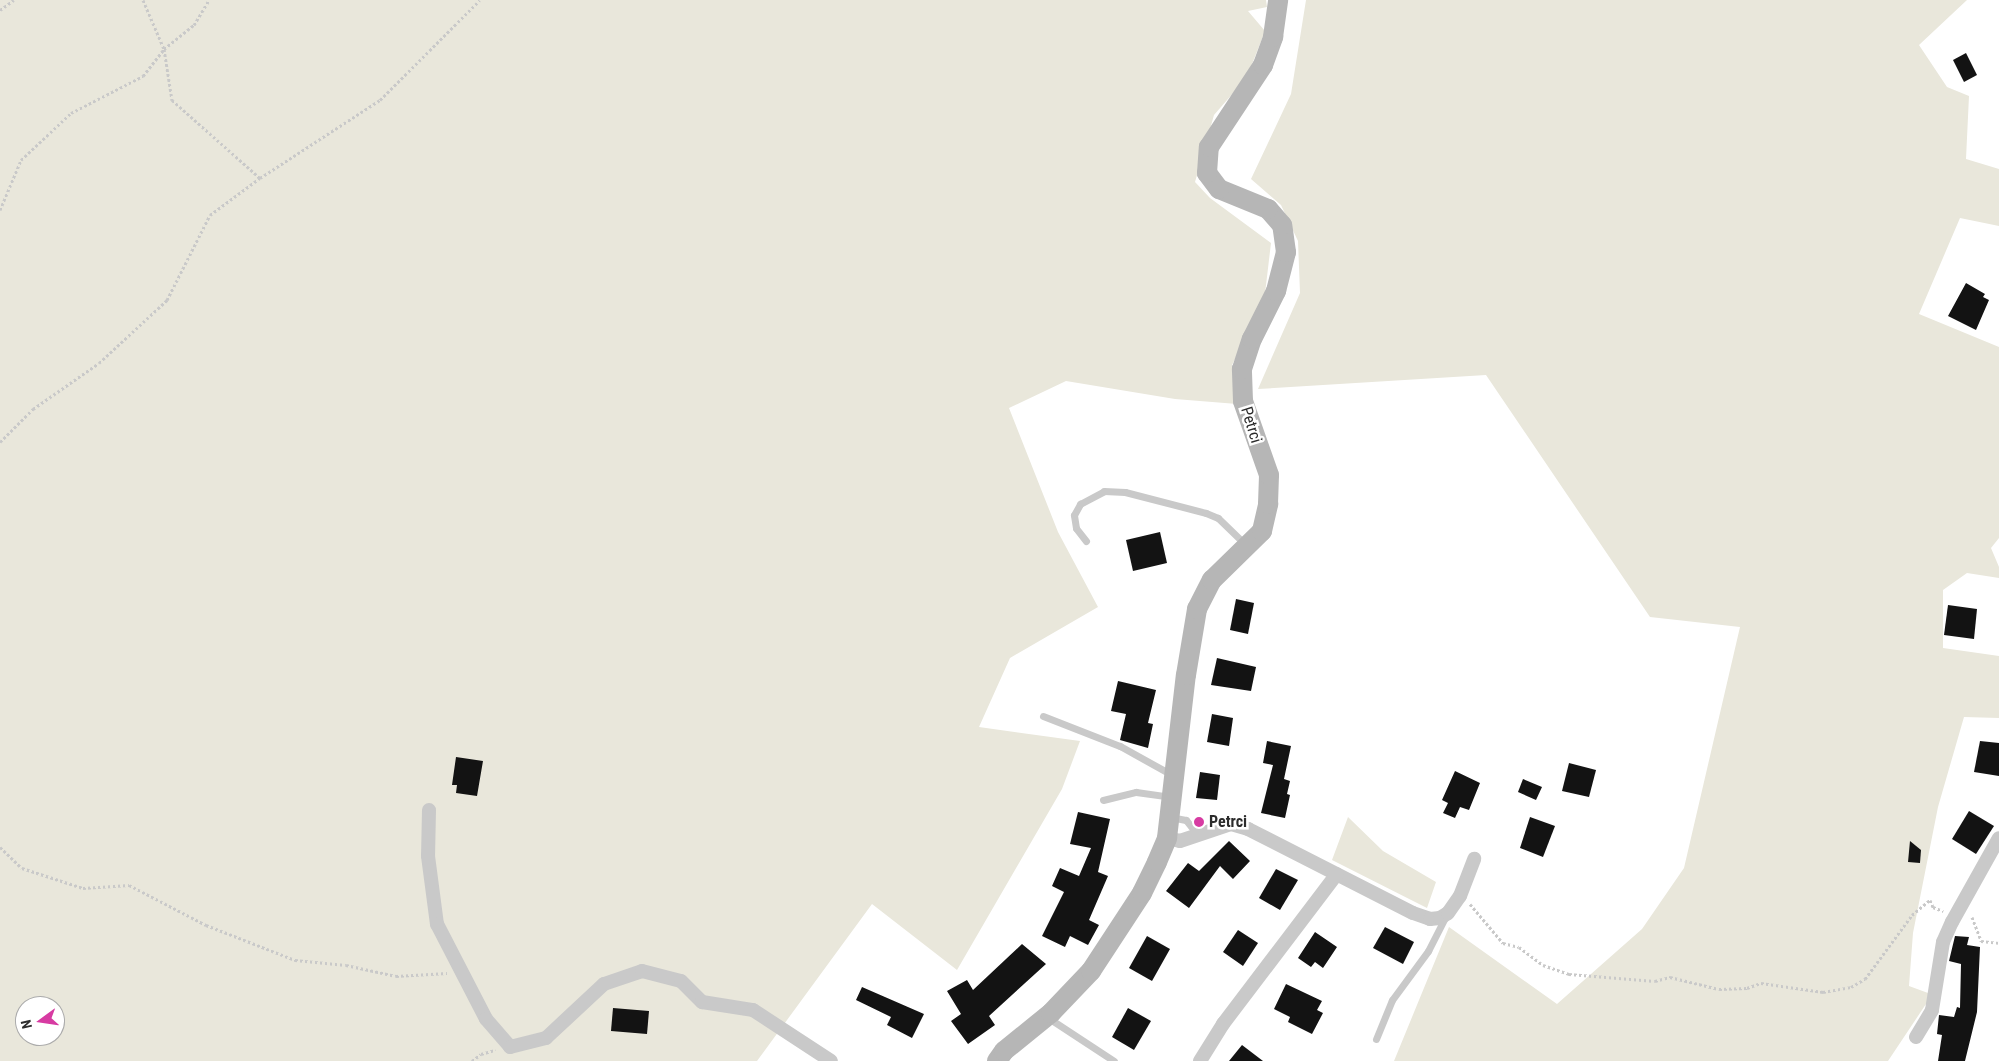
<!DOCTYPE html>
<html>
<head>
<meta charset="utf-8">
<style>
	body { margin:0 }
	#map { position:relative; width:1999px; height:1061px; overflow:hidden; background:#fff; font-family:"Roboto Condensed",sans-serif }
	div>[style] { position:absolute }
	.green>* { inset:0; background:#e9e7db }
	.building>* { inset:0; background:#131313 }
	.path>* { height:3px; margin-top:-1.5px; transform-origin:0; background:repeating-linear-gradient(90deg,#c9c9c9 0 2.5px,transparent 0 5px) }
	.lane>* { height:7px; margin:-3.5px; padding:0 3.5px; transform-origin:3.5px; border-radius:3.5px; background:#c9c9c9 }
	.street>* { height:14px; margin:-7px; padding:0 7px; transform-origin:7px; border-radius:7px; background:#c9c9c9 }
	.secondary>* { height:20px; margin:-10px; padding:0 10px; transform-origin:10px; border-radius:10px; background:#b6b6b6 }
	.dots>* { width:14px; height:14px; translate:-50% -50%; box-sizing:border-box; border:2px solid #fff; border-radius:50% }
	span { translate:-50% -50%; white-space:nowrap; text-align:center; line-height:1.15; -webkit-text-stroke:5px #fff; paint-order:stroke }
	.street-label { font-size:16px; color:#2c2c2c }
	.poi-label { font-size:16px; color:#2c2c2c; font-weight:700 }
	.left { translate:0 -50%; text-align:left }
	.north { position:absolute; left:15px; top:996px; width:50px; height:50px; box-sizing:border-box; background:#fff; border:1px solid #ababab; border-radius:50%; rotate:256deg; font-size:14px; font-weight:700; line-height:20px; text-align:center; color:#2c2c2c }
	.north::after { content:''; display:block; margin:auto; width:18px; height:22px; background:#d73ba2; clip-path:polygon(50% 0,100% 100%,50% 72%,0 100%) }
</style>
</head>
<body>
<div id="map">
	<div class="green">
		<i style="clip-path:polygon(evenodd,0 0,1266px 0,1267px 7px,1248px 11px,1265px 31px,1247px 77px,1214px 115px,1195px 182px,1210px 198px,1271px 243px,1264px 302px,1232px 365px,1237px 404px,1175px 399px,1066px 381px,1009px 408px,1058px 532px,1098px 607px,1010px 658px,979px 727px,1080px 741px,1062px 789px,957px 970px,872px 904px,757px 1061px,0 1061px,0 0,25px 1006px,55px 1006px,55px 1036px,25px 1036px,25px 1006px)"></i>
		<i style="clip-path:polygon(1306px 0,1967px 0,1919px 45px,1947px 87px,1969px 96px,1966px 159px,1999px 169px,1999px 226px,1960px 218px,1919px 314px,1999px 347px,1999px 538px,1991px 548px,1999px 567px,1999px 578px,1967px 573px,1943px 590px,1943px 648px,1999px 656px,1999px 718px,1964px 717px,1938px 807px,1913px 933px,1909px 986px,1928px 993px,1928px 1001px,1888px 1061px,1394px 1061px,1449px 927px,1557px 1004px,1642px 929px,1684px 868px,1740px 627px,1650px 617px,1486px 375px,1258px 389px,1300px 293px,1298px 241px,1281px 205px,1251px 179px,1291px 94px)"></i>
		<i style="clip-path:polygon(1348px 817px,1383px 851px,1436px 882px,1427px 908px,1332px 860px)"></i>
	</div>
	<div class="building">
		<i style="clip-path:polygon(1966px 53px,1977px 75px,1964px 82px,1953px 60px)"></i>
		<i style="clip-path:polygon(1966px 283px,1985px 294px,1983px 297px,1989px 300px,1976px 330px,1948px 316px)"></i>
		<i style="clip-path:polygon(1160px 532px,1167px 563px,1133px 571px,1126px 540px)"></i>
		<i style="clip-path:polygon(1236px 599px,1254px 603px,1248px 634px,1230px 630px)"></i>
		<i style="clip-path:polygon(1948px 605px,1977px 609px,1974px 639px,1944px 635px)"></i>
		<i style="clip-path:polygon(1217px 658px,1256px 667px,1251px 691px,1211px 685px)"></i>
		<i style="clip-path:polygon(1118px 681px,1156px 690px,1148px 723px,1153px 724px,1148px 748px,1120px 740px,1126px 714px,1111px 711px)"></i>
		<i style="clip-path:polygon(1212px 714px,1233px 718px,1229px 746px,1207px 742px)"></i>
		<i style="clip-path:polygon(1267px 741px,1291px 746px,1284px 779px,1290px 781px,1287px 794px,1290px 795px,1285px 818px,1261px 813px,1273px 765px,1263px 763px)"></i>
		<i style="clip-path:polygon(1980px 741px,1999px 743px,1999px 776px,1974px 772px)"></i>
		<i style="clip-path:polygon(456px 757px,483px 761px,477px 796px,456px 793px,457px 785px,452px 785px)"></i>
		<i style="clip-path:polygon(1569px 763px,1596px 770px,1589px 797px,1562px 791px)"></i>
		<i style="clip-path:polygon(1455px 771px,1480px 783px,1469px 810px,1460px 807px,1455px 818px,1443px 813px,1448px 803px,1442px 800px)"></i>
		<i style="clip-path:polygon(1200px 772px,1220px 775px,1217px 800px,1196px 798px)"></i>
		<i style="clip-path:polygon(1523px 779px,1542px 787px,1536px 800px,1518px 792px)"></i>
		<i style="clip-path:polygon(1969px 811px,1994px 826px,1976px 854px,1952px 839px)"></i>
		<i style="clip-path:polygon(1078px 812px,1110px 819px,1098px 872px,1108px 876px,1089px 920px,1099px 925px,1088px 945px,1070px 936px,1065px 947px,1042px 936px,1064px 892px,1052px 886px,1060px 868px,1079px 876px,1091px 848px,1070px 844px)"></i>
		<i style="clip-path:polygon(1530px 817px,1555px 826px,1543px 857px,1520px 848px)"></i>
		<i style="clip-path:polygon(1229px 841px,1250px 861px,1233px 879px,1220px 866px,1189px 908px,1166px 891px,1188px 863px,1199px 871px)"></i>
		<i style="clip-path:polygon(1910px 841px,1921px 850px,1920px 863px,1908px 862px)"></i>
		<i style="clip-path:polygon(1276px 869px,1298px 880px,1280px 910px,1259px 898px)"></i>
		<i style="clip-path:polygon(1385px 927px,1414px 942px,1403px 964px,1373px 948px)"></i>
		<i style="clip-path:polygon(1238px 930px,1258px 943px,1243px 966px,1223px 952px)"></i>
		<i style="clip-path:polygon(1315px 932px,1337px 947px,1323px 968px,1315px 962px,1311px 967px,1298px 958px)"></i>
		<i style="clip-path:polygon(1147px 936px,1170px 949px,1152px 981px,1129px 968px)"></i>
		<i style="clip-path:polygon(1955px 936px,1969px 937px,1967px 945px,1980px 947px,1977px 1012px,1965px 1061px,1938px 1061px,1942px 1035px,1937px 1034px,1939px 1015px,1954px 1017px,1957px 1007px,1960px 1008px,1961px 964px,1949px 961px)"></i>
		<i style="clip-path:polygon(1022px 944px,1046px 964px,989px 1016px,995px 1025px,968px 1044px,951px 1021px,961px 1014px,947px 991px,967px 980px,973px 990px)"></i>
		<i style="clip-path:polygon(1286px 984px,1322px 1001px,1317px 1010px,1323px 1013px,1312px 1034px,1288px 1022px,1290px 1017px,1274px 1009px)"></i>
		<i style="clip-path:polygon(862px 987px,924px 1014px,912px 1038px,887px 1025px,891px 1017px,856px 1000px)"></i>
		<i style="clip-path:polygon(613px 1008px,649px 1011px,647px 1034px,611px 1031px)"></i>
		<i style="clip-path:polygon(1128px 1008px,1151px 1021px,1134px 1050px,1112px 1037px)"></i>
		<i style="clip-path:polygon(1242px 1045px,1263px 1061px,1229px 1061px)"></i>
	</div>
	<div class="path">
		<i style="left:143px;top:0;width:53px;rotate:66.8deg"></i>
		<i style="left:164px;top:49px;width:52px;rotate:81.1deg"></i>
		<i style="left:172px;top:100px;width:118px;rotate:41.6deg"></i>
		<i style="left:260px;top:178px;width:143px;rotate:-33deg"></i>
		<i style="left:380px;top:100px;width:141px;rotate:-45deg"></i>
		<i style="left:0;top:10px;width:17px;rotate:-36deg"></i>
		<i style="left:0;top:210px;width:54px;rotate:-67.2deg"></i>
		<i style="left:21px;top:160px;width:69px;rotate:-43.2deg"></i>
		<i style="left:71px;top:113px;width:81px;rotate:-27.2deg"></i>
		<i style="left:143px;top:76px;width:34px;rotate:-52deg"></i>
		<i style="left:164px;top:49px;width:38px;rotate:-39deg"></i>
		<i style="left:194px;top:25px;width:29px;rotate:-59deg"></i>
		<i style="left:0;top:442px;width:47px;rotate:-45deg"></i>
		<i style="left:33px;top:409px;width:80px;rotate:-34.9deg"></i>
		<i style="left:99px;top:363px;width:93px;rotate:-42.8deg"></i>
		<i style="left:167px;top:300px;width:95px;rotate:-63.2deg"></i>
		<i style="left:210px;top:215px;width:62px;rotate:-36.5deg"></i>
		<i style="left:0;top:847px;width:30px;rotate:44deg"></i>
		<i style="left:22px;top:868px;width:64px;rotate:18.2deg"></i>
		<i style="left:83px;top:888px;width:46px;rotate:-3.7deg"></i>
		<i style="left:129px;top:885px;width:87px;rotate:27.5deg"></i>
		<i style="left:206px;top:925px;width:96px;rotate:21.5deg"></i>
		<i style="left:295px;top:960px;width:51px;rotate:5.6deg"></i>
		<i style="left:346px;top:965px;width:51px;rotate:12.4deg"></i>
		<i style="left:396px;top:976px;width:51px;rotate:-3.4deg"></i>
		<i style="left:1470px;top:904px;width:51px;rotate:49.8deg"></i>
		<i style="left:1503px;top:943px;width:16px;rotate:14deg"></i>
		<i style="left:1519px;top:947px;width:30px;rotate:37deg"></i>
		<i style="left:1543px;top:965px;width:28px;rotate:19deg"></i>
		<i style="left:1569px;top:974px;width:86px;rotate:4.7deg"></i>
		<i style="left:1655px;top:981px;width:16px;rotate:-15deg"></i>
		<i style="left:1670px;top:977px;width:50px;rotate:13.8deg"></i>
		<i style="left:1719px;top:989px;width:28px;rotate:-2deg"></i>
		<i style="left:1747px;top:988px;width:15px;rotate:-20deg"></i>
		<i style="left:1761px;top:983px;width:63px;rotate:8.3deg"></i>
		<i style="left:1823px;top:992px;width:28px;rotate:-10deg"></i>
		<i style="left:1851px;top:987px;width:16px;rotate:-30deg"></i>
		<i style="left:1865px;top:979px;width:79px;rotate:-53.7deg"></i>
		<i style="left:1912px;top:915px;width:23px;rotate:-40deg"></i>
		<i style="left:1930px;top:900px;width:8px;rotate:67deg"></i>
		<i style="left:1933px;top:907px;width:11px;rotate:22deg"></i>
		<i style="left:1972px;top:917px;width:26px;rotate:69deg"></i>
		<i style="left:1981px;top:941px;width:18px;rotate:6deg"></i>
		<i style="left:472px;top:1061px;width:11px;rotate:-38deg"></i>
		<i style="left:481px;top:1054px;width:15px;rotate:-16deg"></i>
	</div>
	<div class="lane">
		<i style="left:1086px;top:541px;width:16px;rotate:-128deg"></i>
		<i style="left:1076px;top:528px;width:13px;rotate:-99deg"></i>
		<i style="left:1074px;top:515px;width:13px;rotate:-61deg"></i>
		<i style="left:1080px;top:504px;width:27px;rotate:-28deg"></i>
		<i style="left:1104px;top:491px;width:21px;rotate:3deg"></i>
		<i style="left:1125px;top:492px;width:84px;rotate:14.5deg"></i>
		<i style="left:1206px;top:513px;width:13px;rotate:23deg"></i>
		<i style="left:1218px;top:518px;width:37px;rotate:44deg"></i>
		<i style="left:1043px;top:716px;width:83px;rotate:21.3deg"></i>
		<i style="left:1120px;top:746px;width:60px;rotate:29.1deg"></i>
		<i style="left:1103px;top:800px;width:34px;rotate:-14deg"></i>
		<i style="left:1136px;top:792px;width:35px;rotate:8deg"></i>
		<i style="left:1170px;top:817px;width:16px;rotate:11deg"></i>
		<i style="left:1186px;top:820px;width:18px;rotate:52deg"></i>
		<i style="left:1047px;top:1017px;width:80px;rotate:33.3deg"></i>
		<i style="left:1376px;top:1039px;width:42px;rotate:-67.7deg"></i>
		<i style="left:1392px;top:1000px;width:61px;rotate:-53.7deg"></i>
		<i style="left:1428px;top:951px;width:39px;rotate:-63deg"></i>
	</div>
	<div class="street">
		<i style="left:429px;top:810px;width:46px;rotate:91.2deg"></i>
		<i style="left:428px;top:856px;width:69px;rotate:82.5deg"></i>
		<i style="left:437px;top:924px;width:107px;rotate:62.7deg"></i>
		<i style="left:486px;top:1019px;width:37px;rotate:49deg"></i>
		<i style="left:510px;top:1047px;width:37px;rotate:-14deg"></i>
		<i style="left:546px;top:1038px;width:79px;rotate:-43deg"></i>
		<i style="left:604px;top:984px;width:40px;rotate:-18.9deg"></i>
		<i style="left:642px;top:971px;width:40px;rotate:14.4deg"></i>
		<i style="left:681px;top:981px;width:30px;rotate:45deg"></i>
		<i style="left:702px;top:1002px;width:52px;rotate:8.9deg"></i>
		<i style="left:753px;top:1010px;width:93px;rotate:33.2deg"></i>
		<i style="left:1167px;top:838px;width:13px;rotate:13deg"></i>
		<i style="left:1180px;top:841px;width:54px;rotate:-18.4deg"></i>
		<i style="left:1231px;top:824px;width:18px;rotate:16deg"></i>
		<i style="left:1248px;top:829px;width:185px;rotate:27deg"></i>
		<i style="left:1413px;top:913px;width:18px;rotate:19deg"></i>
		<i style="left:1430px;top:919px;width:10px;rotate:-6deg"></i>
		<i style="left:1440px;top:918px;width:9px;rotate:-32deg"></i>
		<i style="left:1448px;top:913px;width:21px;rotate:-55deg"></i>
		<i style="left:1460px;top:896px;width:40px;rotate:-69deg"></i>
		<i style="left:1916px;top:1037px;width:31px;rotate:-59deg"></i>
		<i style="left:1932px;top:1010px;width:69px;rotate:-80.8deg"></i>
		<i style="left:1943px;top:942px;width:22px;rotate:-66deg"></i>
		<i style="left:1952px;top:922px;width:96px;rotate:-60.8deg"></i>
		<i style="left:1200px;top:1061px;width:44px;rotate:-58.1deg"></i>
		<i style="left:1223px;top:1024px;width:188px;rotate:-52.8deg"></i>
	</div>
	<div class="secondary">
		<i style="left:997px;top:1061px;width:12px;rotate:-55deg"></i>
		<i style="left:1004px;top:1051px;width:60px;rotate:-39deg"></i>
		<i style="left:1051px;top:1013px;width:58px;rotate:-46.4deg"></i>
		<i style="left:1091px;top:971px;width:93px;rotate:-56.8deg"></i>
		<i style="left:1142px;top:893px;width:34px;rotate:-64deg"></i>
		<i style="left:1157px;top:862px;width:26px;rotate:-67deg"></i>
		<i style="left:1167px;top:838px;width:164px;rotate:-83.4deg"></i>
		<i style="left:1186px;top:675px;width:67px;rotate:-80.5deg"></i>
		<i style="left:1197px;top:609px;width:33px;rotate:-63deg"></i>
		<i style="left:1212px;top:580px;width:70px;rotate:-44.4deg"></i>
		<i style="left:1262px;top:531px;width:28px;rotate:-77deg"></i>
		<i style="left:1268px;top:504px;width:29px;rotate:-88deg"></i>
		<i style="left:1269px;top:475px;width:78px;rotate:-109.4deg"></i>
		<i style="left:1243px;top:401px;width:32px;rotate:-92deg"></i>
		<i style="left:1242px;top:369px;width:32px;rotate:-72deg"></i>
		<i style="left:1252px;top:339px;width:54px;rotate:-63.4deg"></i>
		<i style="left:1276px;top:291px;width:40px;rotate:-75.6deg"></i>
		<i style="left:1286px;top:252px;width:27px;rotate:-98deg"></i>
		<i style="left:1282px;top:225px;width:21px;rotate:-131deg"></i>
		<i style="left:1268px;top:209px;width:53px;rotate:-157.8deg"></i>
		<i style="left:1219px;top:189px;width:20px;rotate:-127deg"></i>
		<i style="left:1207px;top:173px;width:26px;rotate:-86deg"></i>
		<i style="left:1209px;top:147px;width:98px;rotate:-56.6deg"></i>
		<i style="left:1263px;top:65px;width:30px;rotate:-70deg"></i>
		<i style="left:1273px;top:37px;width:37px;rotate:-82deg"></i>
	</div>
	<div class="dots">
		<i style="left:1199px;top:822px;background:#d73ba2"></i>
	</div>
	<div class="street-label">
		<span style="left:1251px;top:425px;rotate:73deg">Petrci</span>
	</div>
	<div class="poi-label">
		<span class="left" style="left:1209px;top:822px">Petrci</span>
	</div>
	<div class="north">N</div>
</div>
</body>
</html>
